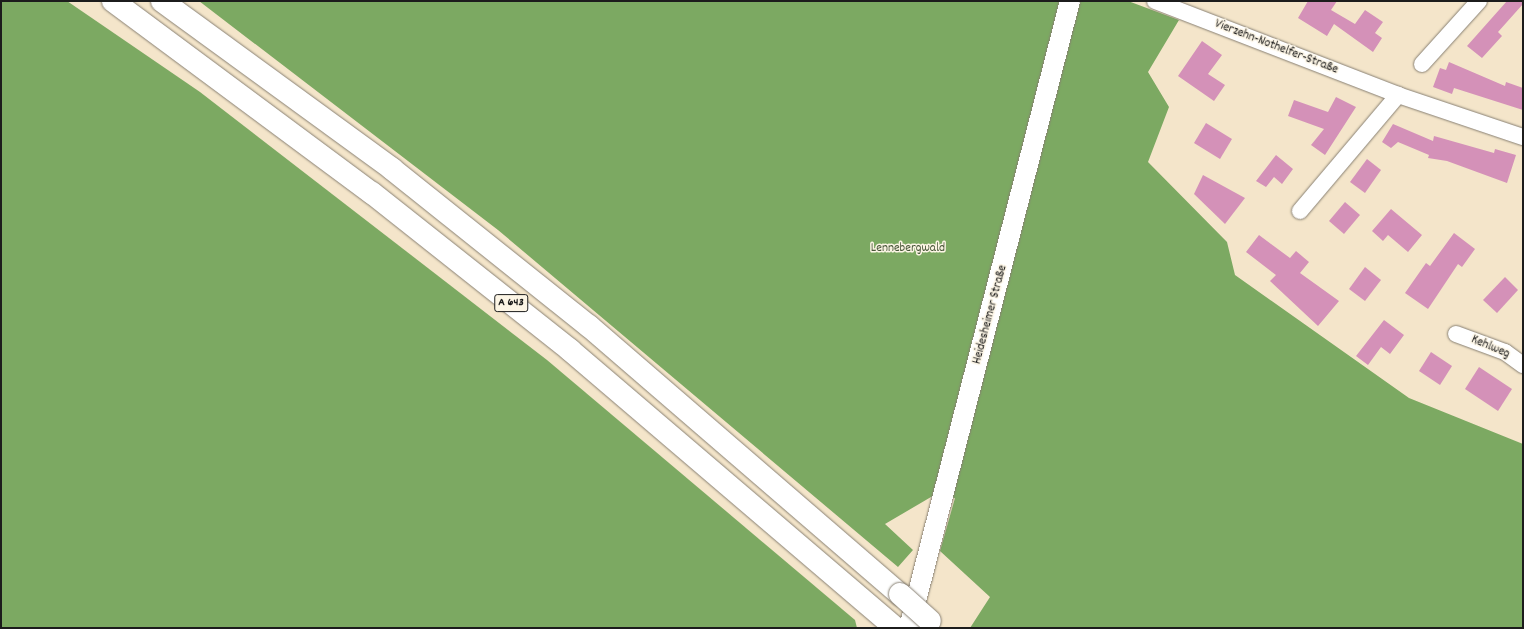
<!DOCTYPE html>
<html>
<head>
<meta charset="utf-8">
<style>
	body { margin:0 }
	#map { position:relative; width:1524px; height:629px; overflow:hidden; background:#f4e5ca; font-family:Dekko,sans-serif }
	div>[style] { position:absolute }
	.forest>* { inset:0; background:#7ca962 }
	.building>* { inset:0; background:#d491b8 }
	.roads { filter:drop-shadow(0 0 1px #888073) drop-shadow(0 0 1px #888073) }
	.minor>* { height:16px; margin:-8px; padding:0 8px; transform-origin:8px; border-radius:8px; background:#fff }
	.major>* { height:20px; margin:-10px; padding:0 10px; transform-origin:10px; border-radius:10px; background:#fff }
	.highway>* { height:22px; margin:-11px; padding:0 11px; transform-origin:11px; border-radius:11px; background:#fff }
	.bridges { filter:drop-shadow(0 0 1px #888073) drop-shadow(0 0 1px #888073) }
	.highway-bridge>* { height:22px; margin:-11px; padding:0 11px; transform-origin:11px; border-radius:11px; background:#fff }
	span { translate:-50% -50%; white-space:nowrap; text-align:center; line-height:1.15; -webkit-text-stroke:3px #fcf5e5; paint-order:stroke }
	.shield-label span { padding:1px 3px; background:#fcf5e5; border:1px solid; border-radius:3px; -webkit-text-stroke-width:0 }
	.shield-label { font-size:12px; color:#1c1c1c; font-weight:700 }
	.street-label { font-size:13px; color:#1c1c1c }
	.park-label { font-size:13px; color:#485639 }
	.frame { position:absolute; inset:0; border:2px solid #1c1c1c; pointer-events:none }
</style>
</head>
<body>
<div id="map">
	<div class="forest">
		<i style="clip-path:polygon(1px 1px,67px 1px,200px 92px,547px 360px,855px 620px,857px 628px,1px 628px)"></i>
		<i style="clip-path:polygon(199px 1px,1128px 1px,1179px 20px,1148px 72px,1169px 107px,1148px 162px,1227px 242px,1235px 275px,1409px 398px,1523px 444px,1523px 628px,970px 628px,990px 597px,940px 551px,955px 498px,931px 497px,885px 524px,913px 550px,898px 567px,498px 230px)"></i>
	</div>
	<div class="building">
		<i style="clip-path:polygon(1308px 1px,1337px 1px,1331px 10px,1355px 24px,1365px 10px,1383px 22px,1375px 33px,1382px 38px,1373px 52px,1334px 24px,1327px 36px,1298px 18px)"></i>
		<i style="clip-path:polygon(1507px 1px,1523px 1px,1523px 4px,1498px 32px,1502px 36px,1482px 58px,1467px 46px)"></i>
		<i style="clip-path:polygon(1202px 41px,1222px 55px,1208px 74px,1225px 85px,1214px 101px,1178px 76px)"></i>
		<i style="clip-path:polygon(1449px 62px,1505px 86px,1506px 82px,1523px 88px,1523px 110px,1454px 88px,1452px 94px,1433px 87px,1440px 68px,1446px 70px)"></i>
		<i style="clip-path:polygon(1336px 97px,1356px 107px,1325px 155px,1311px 145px,1324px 129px,1288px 116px,1294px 100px,1328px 112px)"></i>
		<i style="clip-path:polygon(1206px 123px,1232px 139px,1220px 159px,1194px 143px)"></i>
		<i style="clip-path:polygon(1393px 124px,1433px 141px,1434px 136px,1494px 153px,1495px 149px,1516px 155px,1507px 183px,1447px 161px,1428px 158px,1429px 155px,1398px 142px,1391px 148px,1382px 142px)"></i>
		<i style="clip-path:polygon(1276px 155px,1293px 169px,1282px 184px,1274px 177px,1266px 187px,1256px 181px)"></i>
		<i style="clip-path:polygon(1367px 159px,1381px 170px,1365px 193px,1350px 182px)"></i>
		<i style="clip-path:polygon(1203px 175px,1245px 198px,1225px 224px,1194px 194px)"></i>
		<i style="clip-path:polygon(1345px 202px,1360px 215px,1344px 234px,1329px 221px)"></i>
		<i style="clip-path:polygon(1391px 209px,1422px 235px,1408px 252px,1388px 235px,1383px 241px,1372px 231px)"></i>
		<i style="clip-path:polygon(1454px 233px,1475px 249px,1462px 267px,1458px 264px,1428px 309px,1405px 293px,1426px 263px,1430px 266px)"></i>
		<i style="clip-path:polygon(1259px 235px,1290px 258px,1296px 251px,1309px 262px,1300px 273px,1339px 301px,1318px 326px,1270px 281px,1276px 275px,1246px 252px)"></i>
		<i style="clip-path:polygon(1365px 267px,1381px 280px,1365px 301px,1349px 289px)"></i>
		<i style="clip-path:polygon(1505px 277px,1518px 290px,1497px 313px,1483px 300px)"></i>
		<i style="clip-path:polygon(1384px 320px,1404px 335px,1390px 354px,1381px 347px,1368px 365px,1356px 356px)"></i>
		<i style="clip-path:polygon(1431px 352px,1452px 366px,1440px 385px,1419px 371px)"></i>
		<i style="clip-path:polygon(1479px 367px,1512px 389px,1498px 411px,1465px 389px)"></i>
	</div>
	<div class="roads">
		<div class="minor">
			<i style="left:1155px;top:1px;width:261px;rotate:21.1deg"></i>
			<i style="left:1398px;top:95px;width:132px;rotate:18.6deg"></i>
			<i style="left:1422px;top:64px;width:85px;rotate:-47.9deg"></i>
			<i style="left:1300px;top:211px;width:152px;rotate:-49.8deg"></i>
			<i style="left:1456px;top:334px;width:52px;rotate:20.2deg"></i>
			<i style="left:1505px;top:352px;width:22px;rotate:36deg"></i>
		</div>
		<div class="major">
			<i style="left:909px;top:628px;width:647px;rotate:-75.6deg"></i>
		</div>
		<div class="highway">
			<i style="left:113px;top:1px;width:322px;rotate:36.6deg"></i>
			<i style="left:372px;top:193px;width:253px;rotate:38.4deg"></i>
			<i style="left:570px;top:350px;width:428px;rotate:40.5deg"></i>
			<i style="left:162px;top:1px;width:285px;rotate:36.1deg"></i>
			<i style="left:392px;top:169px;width:252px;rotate:38.6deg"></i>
			<i style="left:589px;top:326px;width:411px;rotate:40.8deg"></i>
		</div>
	</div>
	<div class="bridges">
		<div class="highway-bridge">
			<i style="left:900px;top:594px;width:40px;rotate:42deg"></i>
		</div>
	</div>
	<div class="shield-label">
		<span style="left:511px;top:303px">A 643</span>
	</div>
	<div class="street-label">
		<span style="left:1276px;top:48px;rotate:21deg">Vierzehn-Nothelfer-Straße</span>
		<span style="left:991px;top:315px;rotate:-75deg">Heidesheimer Straße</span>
		<span style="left:1490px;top:348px;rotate:23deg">Kehlweg</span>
	</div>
	<div class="park-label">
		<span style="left:908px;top:249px">Lennebergwald</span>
	</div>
	<div class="frame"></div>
</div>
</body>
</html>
